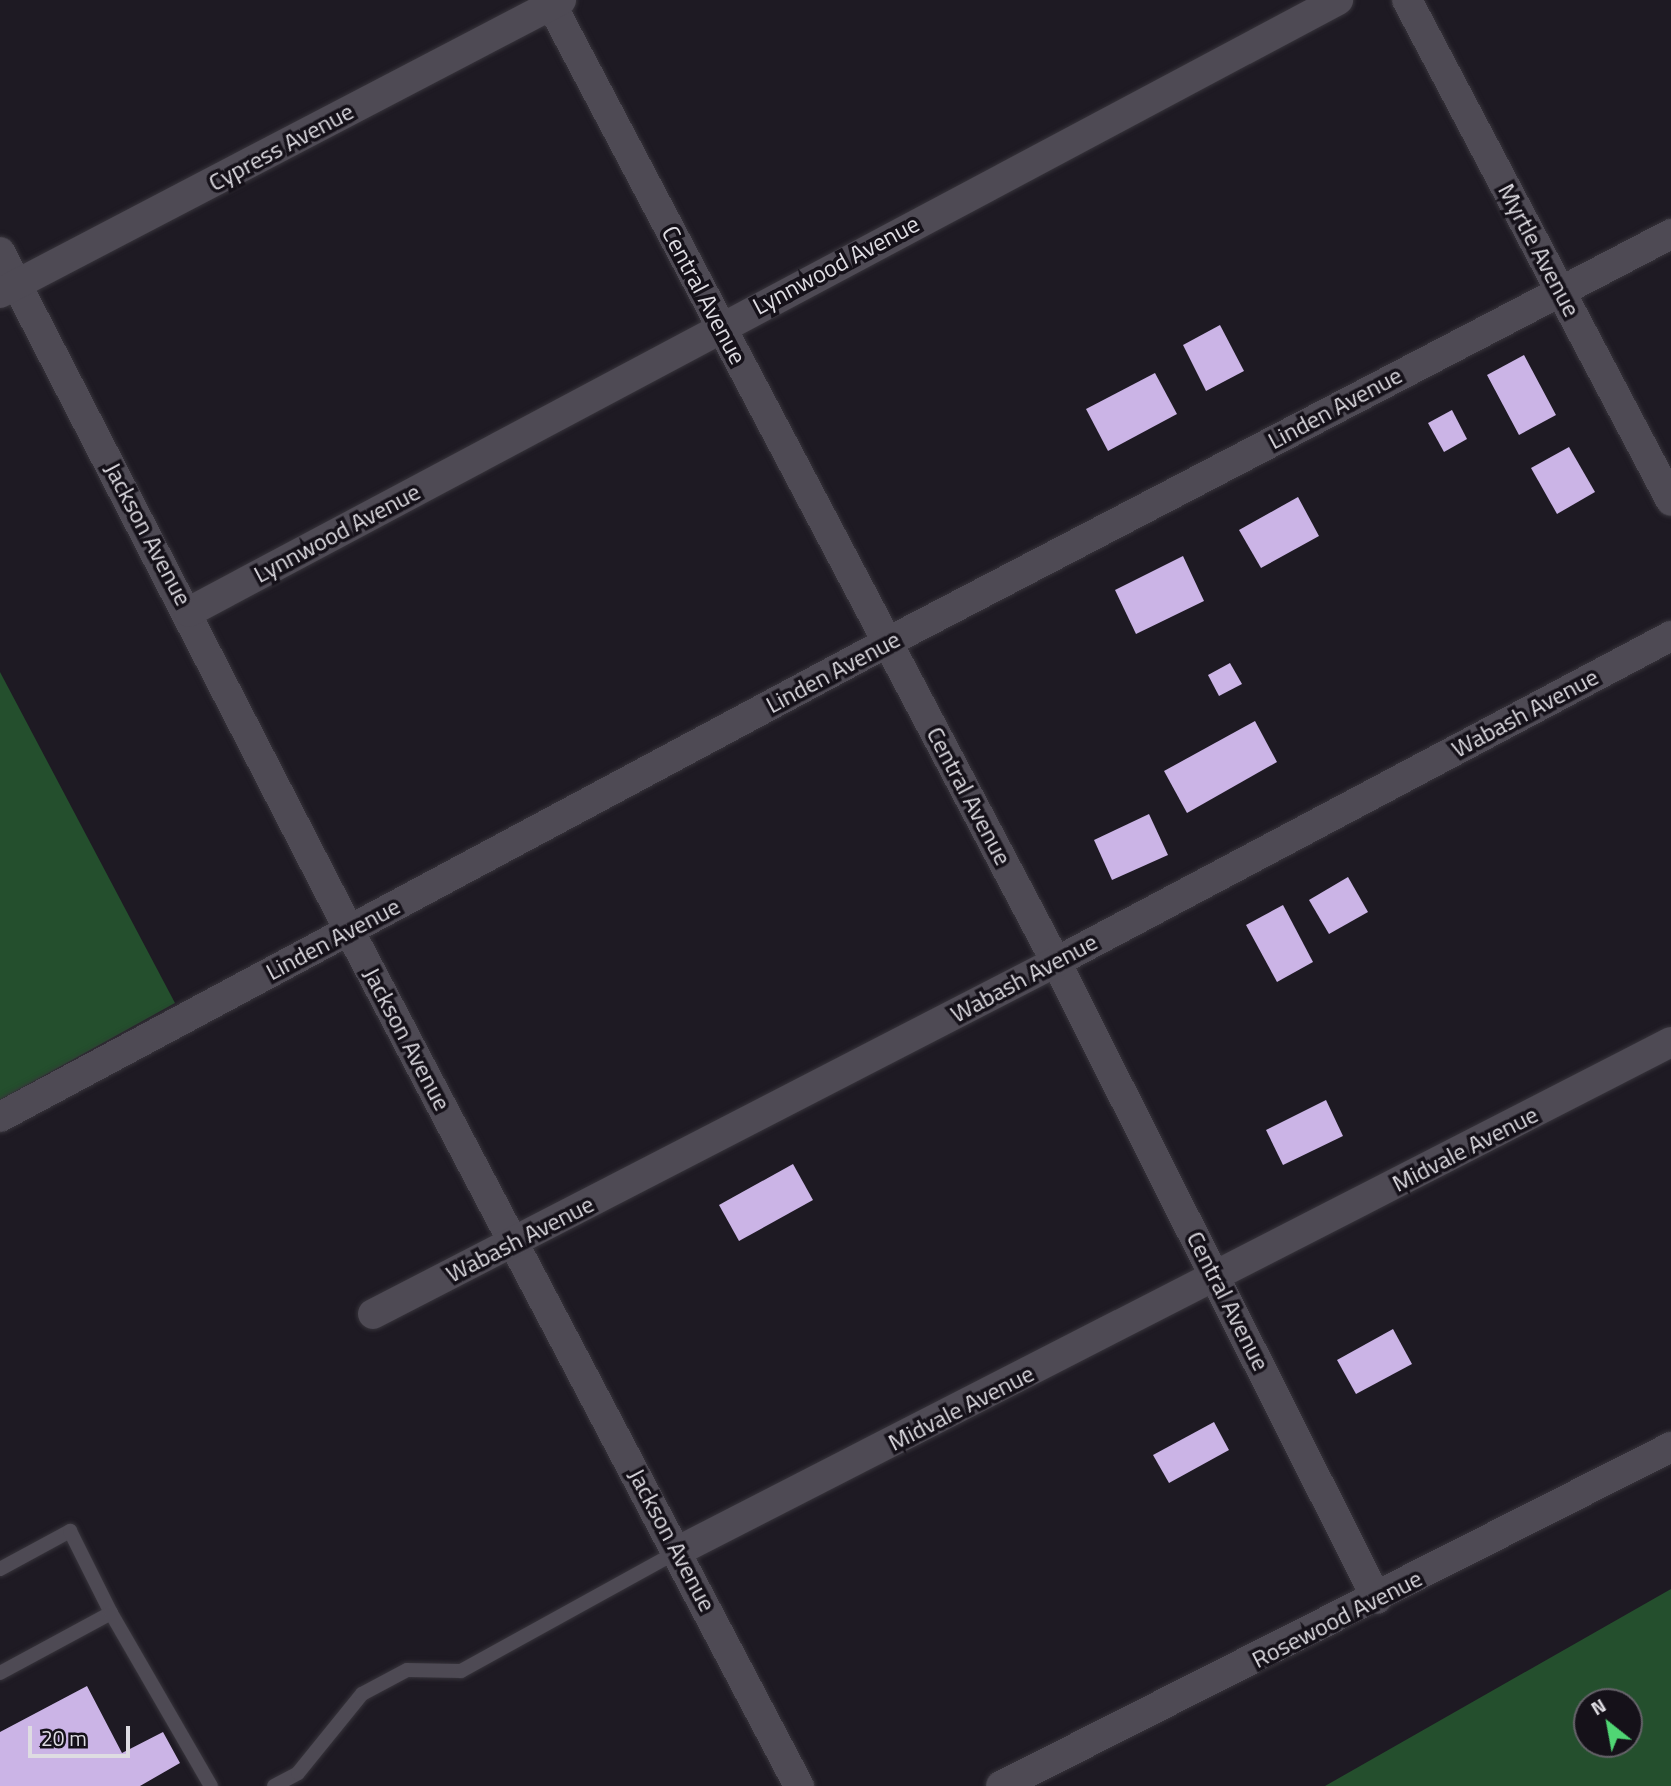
<!DOCTYPE html>
<html>
<head>
<meta charset="utf-8">
<style>
	body { margin:0 }
	#map { position:relative; width:1671px; height:1786px; overflow:hidden; background:#1e1a23; font-family:"Titillium Web",sans-serif }
	div>[style] { position:absolute }
	.forest>* { inset:0; background:#244f2d }
	.building>* { inset:0; background:#cbb4e6 }
	.roads { filter:drop-shadow(0 0 2px #37343b) drop-shadow(0 0 2px #37343b) }
	.lane>* { height:14px; margin:-7px; padding:0 7px; transform-origin:7px; border-radius:7px; background:#4e4a54 }
	.street>* { height:30px; margin:-15px; padding:0 15px; transform-origin:15px; border-radius:15px; background:#4e4a54 }
	span { translate:-50% -50%; white-space:nowrap; text-align:center; line-height:1.15; -webkit-text-stroke:7px #151119; paint-order:stroke }
	.street-label { font-size:24px; color:#dedce2 }
	.north { position:absolute; left:1573px; top:1688px; width:70px; height:70px; box-sizing:border-box; background:#151119; border:2px solid #656269; border-radius:50%; rotate:329deg; font-size:19px; font-weight:700; line-height:28px; text-align:center; color:#dedce2 }
	.north::after { content:''; display:block; margin:auto; width:24px; height:32px; background:#50d674; clip-path:polygon(50% 0,100% 100%,50% 72%,0 100%) }
	.scale { position:absolute; left:28px; top:1726px; width:102px; height:32px; box-sizing:border-box; border:4px solid #dedce2; border-top:0; padding-left:9px; font-size:21px; line-height:24px; white-space:nowrap; color:#dedce2; -webkit-text-stroke:5px #151119; paint-order:stroke }
</style>
</head>
<body>
<div id="map">
	<div class="forest">
		<i style="clip-path:polygon(0 672px,175px 1003px,0 1100px)"></i>
		<i style="clip-path:polygon(evenodd,1671px 1589px,1671px 1786px,1325px 1786px,1671px 1589px,1629px 1702px,1629px 1744px,1587px 1744px,1587px 1702px,1629px 1702px)"></i>
	</div>
	<div class="building">
		<i style="clip-path:polygon(1220px 325px,1244px 371px,1206px 391px,1183px 345px)"></i>
		<i style="clip-path:polygon(1524px 355px,1556px 415px,1519px 435px,1487px 375px)"></i>
		<i style="clip-path:polygon(1155px 373px,1177px 414px,1108px 451px,1086px 409px)"></i>
		<i style="clip-path:polygon(1452px 410px,1467px 439px,1444px 452px,1428px 423px)"></i>
		<i style="clip-path:polygon(1569px 447px,1595px 492px,1557px 514px,1531px 468px)"></i>
		<i style="clip-path:polygon(1298px 497px,1319px 536px,1261px 568px,1239px 530px)"></i>
		<i style="clip-path:polygon(1183px 556px,1204px 601px,1136px 634px,1115px 590px)"></i>
		<i style="clip-path:polygon(1230px 663px,1242px 684px,1219px 696px,1208px 675px)"></i>
		<i style="clip-path:polygon(1255px 721px,1277px 762px,1187px 813px,1164px 771px)"></i>
		<i style="clip-path:polygon(1149px 814px,1168px 855px,1112px 880px,1094px 840px)"></i>
		<i style="clip-path:polygon(1348px 877px,1368px 912px,1329px 934px,1309px 900px)"></i>
		<i style="clip-path:polygon(1283px 905px,1313px 962px,1277px 982px,1246px 925px)"></i>
		<i style="clip-path:polygon(1326px 1100px,1343px 1136px,1283px 1165px,1266px 1130px)"></i>
		<i style="clip-path:polygon(793px 1164px,813px 1200px,739px 1241px,719px 1205px)"></i>
		<i style="clip-path:polygon(1393px 1329px,1412px 1364px,1356px 1394px,1337px 1360px)"></i>
		<i style="clip-path:polygon(1214px 1422px,1229px 1450px,1169px 1483px,1153px 1455px)"></i>
		<i style="clip-path:polygon(87px 1686px,122px 1753px,163px 1732px,180px 1763px,140px 1786px,0 1786px,0 1732px)"></i>
	</div>
	<div class="roads">
		<div class="lane">
			<i style="left:0;top:1569px;width:80px;rotate:-28.5deg"></i>
			<i style="left:70px;top:1531px;width:92px;rotate:63.4deg"></i>
			<i style="left:111px;top:1613px;width:126px;rotate:151.6deg"></i>
			<i style="left:111px;top:1613px;width:200px;rotate:60deg"></i>
			<i style="left:274px;top:1786px;width:27px;rotate:-28deg"></i>
			<i style="left:298px;top:1773px;width:102px;rotate:-51deg"></i>
			<i style="left:362px;top:1694px;width:51px;rotate:-28.1deg"></i>
			<i style="left:407px;top:1670px;width:54px;rotate:1.1deg"></i>
			<i style="left:461px;top:1671px;width:248px;rotate:-28.9deg"></i>
		</div>
		<div class="street">
			<i style="left:549px;top:0;width:1087px;rotate:62.21deg"></i>
			<i style="left:1056px;top:962px;width:713px;rotate:63.26deg"></i>
			<i style="left:1407px;top:0;width:566px;rotate:62.21deg"></i>
			<i style="left:0;top:252px;width:763px;rotate:62.76deg"></i>
			<i style="left:349px;top:930px;width:967px;rotate:62.27deg"></i>
			<i style="left:0;top:293px;width:633px;rotate:-27.58deg"></i>
			<i style="left:189px;top:612px;width:1302px;rotate:-28.04deg"></i>
			<i style="left:0;top:1117px;width:1007px;rotate:-28.14deg"></i>
			<i style="left:888px;top:642px;width:883px;rotate:-27.52deg"></i>
			<i style="left:373px;top:1314px;width:768px;rotate:-27.27deg"></i>
			<i style="left:1056px;top:962px;width:696px;rotate:-27.93deg"></i>
			<i style="left:678px;top:1551px;width:1116px;rotate:-27.14deg"></i>
			<i style="left:1001px;top:1786px;width:751px;rotate:-26.84deg"></i>
		</div>
	</div>
	<div class="street-label">
		<span style="left:281px;top:147px;rotate:-28deg">Cypress Avenue</span>
		<span style="left:1539px;top:250px;rotate:62deg">Myrtle Avenue</span>
		<span style="left:836px;top:265px;rotate:-28deg">Lynnwood Avenue</span>
		<span style="left:704px;top:295px;rotate:62deg">Central Avenue</span>
		<span style="left:1335px;top:408px;rotate:-28deg">Linden Avenue</span>
		<span style="left:337px;top:533px;rotate:-28deg">Lynnwood Avenue</span>
		<span style="left:148px;top:534px;rotate:62deg">Jackson Avenue</span>
		<span style="left:833px;top:672px;rotate:-28deg">Linden Avenue</span>
		<span style="left:1525px;top:713px;rotate:-28deg">Wabash Avenue</span>
		<span style="left:969px;top:796px;rotate:62deg">Central Avenue</span>
		<span style="left:333px;top:939px;rotate:-28deg">Linden Avenue</span>
		<span style="left:1024px;top:978px;rotate:-28deg">Wabash Avenue</span>
		<span style="left:407px;top:1039px;rotate:62deg">Jackson Avenue</span>
		<span style="left:1465px;top:1149px;rotate:-27deg">Midvale Avenue</span>
		<span style="left:520px;top:1239px;rotate:-27deg">Wabash Avenue</span>
		<span style="left:1228px;top:1301px;rotate:63deg">Central Avenue</span>
		<span style="left:961px;top:1408px;rotate:-27deg">Midvale Avenue</span>
		<span style="left:672px;top:1540px;rotate:62deg">Jackson Avenue</span>
		<span style="left:1337px;top:1619px;rotate:-27deg">Rosewood Avenue</span>
	</div>
	<div class="north">N</div>
	<div class="scale">20 m</div>
</div>
</body>
</html>
